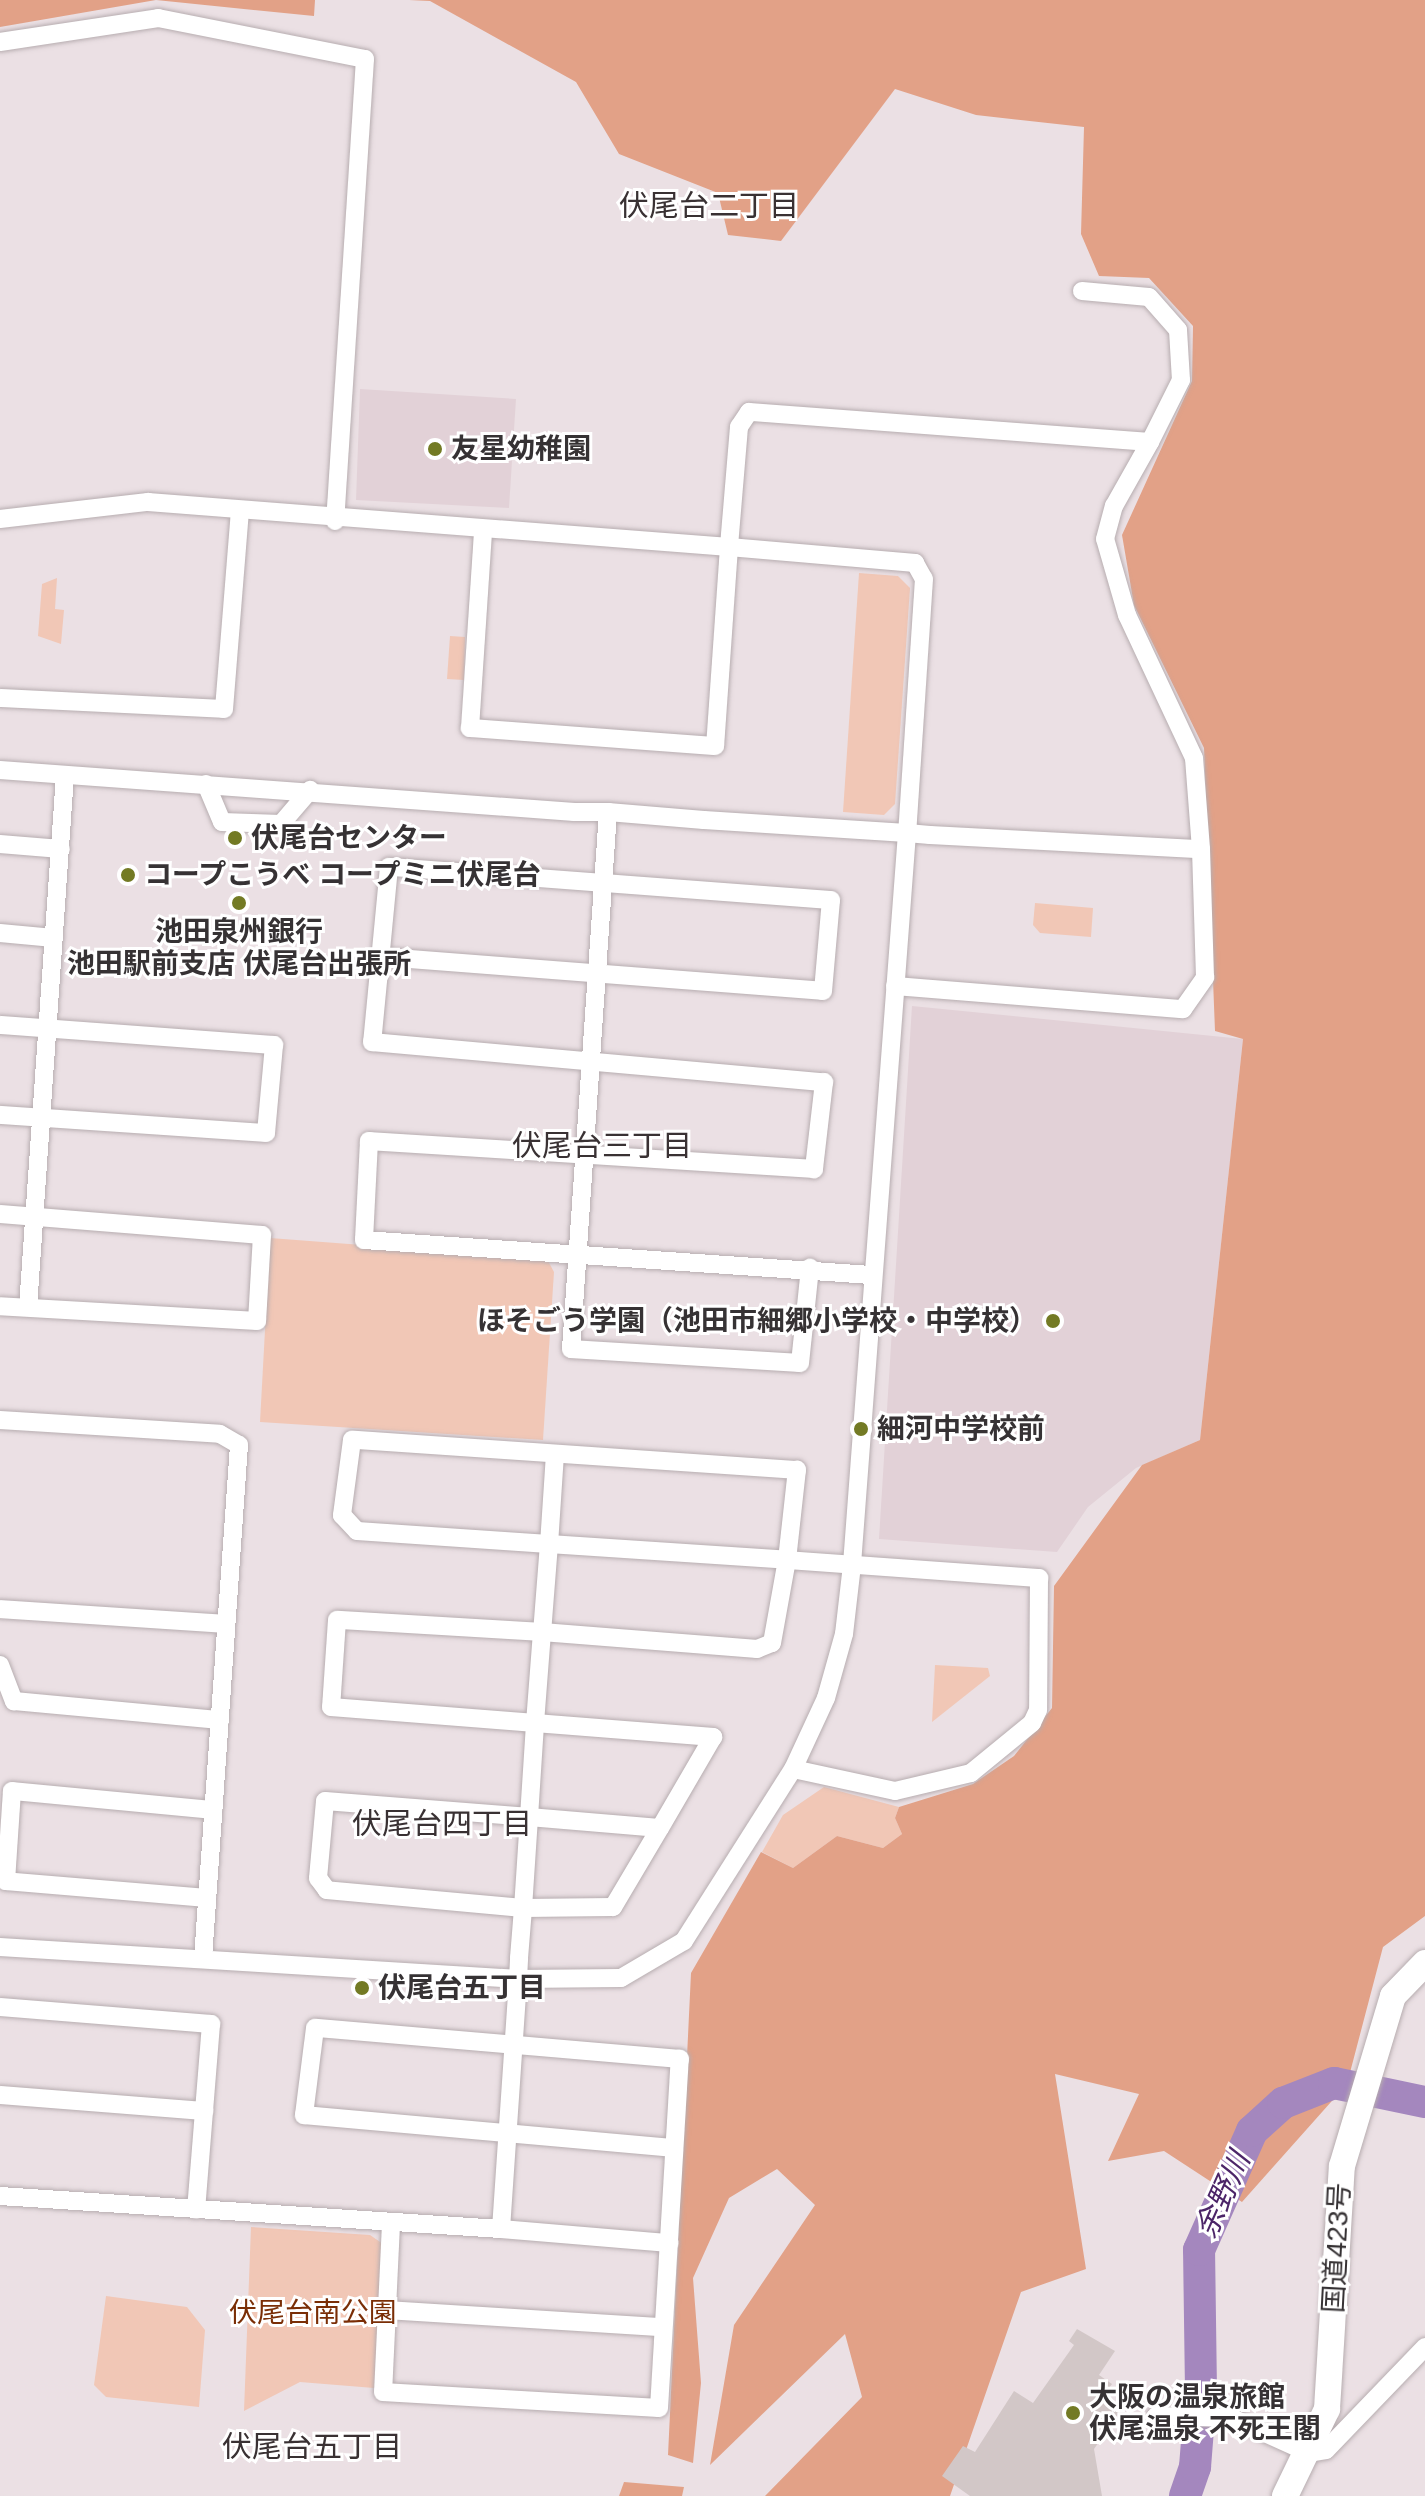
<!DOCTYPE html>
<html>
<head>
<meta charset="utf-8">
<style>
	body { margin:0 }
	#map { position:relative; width:1425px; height:2496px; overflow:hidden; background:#ebe0e4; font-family:Arial,"Noto Sans JP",sans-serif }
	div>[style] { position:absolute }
	.built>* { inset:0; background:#e2d1d7 }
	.green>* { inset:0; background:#f1c7b6 }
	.forest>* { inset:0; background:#e2a187 }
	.river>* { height:32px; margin:-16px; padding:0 16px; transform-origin:16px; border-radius:16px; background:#a487be }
	.building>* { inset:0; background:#d2c7c7 }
	.roads { filter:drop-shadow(0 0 2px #b7adb0) drop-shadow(0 0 2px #b7adb0) }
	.minor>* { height:18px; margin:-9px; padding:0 9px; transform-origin:9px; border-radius:9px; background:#fff }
	.highway>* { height:26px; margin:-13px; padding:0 13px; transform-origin:13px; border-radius:13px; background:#fff }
	.dots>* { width:22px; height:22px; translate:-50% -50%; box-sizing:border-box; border:4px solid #fff; border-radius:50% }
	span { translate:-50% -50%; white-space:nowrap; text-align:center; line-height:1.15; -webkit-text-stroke:6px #fff; paint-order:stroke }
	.poi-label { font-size:28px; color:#363234; font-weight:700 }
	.left { translate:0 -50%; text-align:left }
	.right { translate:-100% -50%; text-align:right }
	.street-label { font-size:28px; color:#363234 }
	.park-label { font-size:28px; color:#7a2e06 }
	.neighbourhood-label { font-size:30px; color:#393133 }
	.water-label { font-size:30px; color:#4c2568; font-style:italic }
</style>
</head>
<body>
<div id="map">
	<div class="built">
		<i style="clip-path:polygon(360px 389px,516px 399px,509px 508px,356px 500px)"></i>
		<i style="clip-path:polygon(912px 1006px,1243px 1039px,1200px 1440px,1136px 1468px,1088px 1507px,1057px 1552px,879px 1539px)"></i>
	</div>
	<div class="green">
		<i style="clip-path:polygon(859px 573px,898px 576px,910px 588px,895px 804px,884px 815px,843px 812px)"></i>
		<i style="clip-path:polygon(57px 578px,55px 609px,64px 610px,61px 644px,38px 636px,42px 584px)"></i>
		<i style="clip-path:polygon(450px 636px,465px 637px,464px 680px,447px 679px)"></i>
		<i style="clip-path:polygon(1035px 903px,1093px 908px,1091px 937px,1040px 933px,1033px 925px)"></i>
		<i style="clip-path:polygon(270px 1238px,547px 1259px,554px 1272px,543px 1440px,260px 1422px)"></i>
		<i style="clip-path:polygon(935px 1665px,988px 1668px,990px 1676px,932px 1722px)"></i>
		<i style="clip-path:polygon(824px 1787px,899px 1807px,895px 1818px,902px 1834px,883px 1848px,837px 1836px,793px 1868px,762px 1852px,783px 1815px)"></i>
		<i style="clip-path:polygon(251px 2227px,370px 2235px,383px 2244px,374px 2388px,300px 2382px,244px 2411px)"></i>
		<i style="clip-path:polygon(106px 2296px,187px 2307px,205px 2330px,199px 2407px,106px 2397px,94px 2385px)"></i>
	</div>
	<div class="forest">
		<i style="clip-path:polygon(0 0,315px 0,314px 16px,156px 0,0 27px)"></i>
		<i style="clip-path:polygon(409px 0,1425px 0,1425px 1916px,1383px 1947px,1347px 2084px,1242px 2202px,1164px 2151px,1108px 2161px,1139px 2094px,1055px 2074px,1086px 2269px,1021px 2292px,950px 2496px,765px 2496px,862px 2397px,845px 2334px,710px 2465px,734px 2325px,815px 2205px,777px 2169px,729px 2198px,693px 2278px,701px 2383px,693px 2463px,668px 2455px,691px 1973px,761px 1852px,793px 1868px,837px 1836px,883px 1848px,902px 1834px,895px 1818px,899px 1807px,973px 1784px,1014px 1756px,1052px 1708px,1054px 1586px,1142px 1465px,1200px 1440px,1243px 1039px,1215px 1031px,1204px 748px,1134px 605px,1122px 535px,1192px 381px,1193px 326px,1149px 278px,1099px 276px,1081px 234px,1084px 127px,976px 115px,895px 89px,781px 241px,728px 235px,718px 193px,619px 154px,576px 82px,430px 1px)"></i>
		<i style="clip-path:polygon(624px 2482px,684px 2487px,682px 2496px,619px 2496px)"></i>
	</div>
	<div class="river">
		<i style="left:1185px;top:2496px;width:31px;rotate:-71deg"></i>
		<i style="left:1195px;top:2467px;width:76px;rotate:-85.5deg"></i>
		<i style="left:1201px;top:2391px;width:141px;rotate:-90.8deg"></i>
		<i style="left:1199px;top:2250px;width:130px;rotate:-66deg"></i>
		<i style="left:1252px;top:2131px;width:42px;rotate:-42.1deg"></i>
		<i style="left:1283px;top:2103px;width:55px;rotate:-21.4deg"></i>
		<i style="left:1334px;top:2083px;width:93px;rotate:11.8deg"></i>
	</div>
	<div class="building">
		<i style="clip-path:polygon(1077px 2329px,1115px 2351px,1099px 2375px,1112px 2384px,1101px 2399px,1119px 2413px,1094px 2449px,1102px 2496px,970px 2496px,942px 2476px,963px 2446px,975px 2452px,1014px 2391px,1033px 2403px,1074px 2345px,1069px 2341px)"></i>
	</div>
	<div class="roads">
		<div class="minor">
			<i style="left:0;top:42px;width:160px;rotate:-8.6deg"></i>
			<i style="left:158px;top:18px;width:211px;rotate:11.2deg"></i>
			<i style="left:365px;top:59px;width:463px;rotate:93.7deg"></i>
			<i style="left:1082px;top:291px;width:67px;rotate:5.1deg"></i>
			<i style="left:1149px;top:297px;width:44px;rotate:48.7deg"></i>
			<i style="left:1178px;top:330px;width:50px;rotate:86.6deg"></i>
			<i style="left:1181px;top:380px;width:69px;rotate:116.6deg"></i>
			<i style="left:0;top:519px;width:149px;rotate:-6.6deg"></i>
			<i style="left:148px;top:502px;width:583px;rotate:4.43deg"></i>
			<i style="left:729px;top:547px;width:199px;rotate:94deg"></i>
			<i style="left:715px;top:746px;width:246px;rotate:-175.8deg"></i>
			<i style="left:470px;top:728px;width:198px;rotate:-86.2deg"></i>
			<i style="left:0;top:698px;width:224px;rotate:2.8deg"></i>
			<i style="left:224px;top:709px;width:199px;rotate:-85.4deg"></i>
			<i style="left:0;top:770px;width:576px;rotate:4.18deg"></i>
			<i style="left:574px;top:812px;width:34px"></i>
			<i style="left:608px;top:812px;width:96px;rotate:4.8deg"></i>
			<i style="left:704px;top:820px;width:203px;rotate:3.7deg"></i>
			<i style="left:907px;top:833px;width:23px;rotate:5deg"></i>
			<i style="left:930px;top:835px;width:271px;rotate:3deg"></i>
			<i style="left:1201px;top:849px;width:91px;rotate:-94.4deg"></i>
			<i style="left:1194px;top:758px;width:158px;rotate:-115.1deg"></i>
			<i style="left:1127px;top:615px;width:79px;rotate:-106.1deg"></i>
			<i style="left:1105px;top:539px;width:34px;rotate:-75deg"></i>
			<i style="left:1114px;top:506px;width:73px;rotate:-60.6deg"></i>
			<i style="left:1150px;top:442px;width:402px;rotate:-175.7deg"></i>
			<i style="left:749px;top:412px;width:18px;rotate:124deg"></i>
			<i style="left:739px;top:427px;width:120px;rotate:94.8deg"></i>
			<i style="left:729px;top:547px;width:187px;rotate:4.9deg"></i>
			<i style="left:915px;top:563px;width:18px;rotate:61deg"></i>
			<i style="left:924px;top:579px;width:255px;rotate:93.8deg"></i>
			<i style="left:907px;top:833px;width:734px;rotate:94.3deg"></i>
			<i style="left:852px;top:1565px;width:69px;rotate:96.6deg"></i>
			<i style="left:844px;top:1634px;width:66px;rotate:105.7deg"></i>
			<i style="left:826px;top:1698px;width:78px;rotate:114.9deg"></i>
			<i style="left:793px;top:1769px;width:204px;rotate:122.4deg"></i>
			<i style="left:684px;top:1941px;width:73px;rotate:149.6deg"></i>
			<i style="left:621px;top:1978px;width:103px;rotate:179.4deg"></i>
			<i style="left:518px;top:1979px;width:519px;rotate:-176.46deg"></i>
			<i style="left:206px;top:784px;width:41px;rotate:67.2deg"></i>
			<i style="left:222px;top:822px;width:59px;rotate:1.9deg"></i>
			<i style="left:281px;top:824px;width:45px;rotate:-49.5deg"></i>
			<i style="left:608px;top:812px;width:538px;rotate:93.94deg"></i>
			<i style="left:571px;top:1349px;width:229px;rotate:3.5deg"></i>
			<i style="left:800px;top:1363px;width:96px;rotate:-84deg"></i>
			<i style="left:0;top:844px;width:61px;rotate:4.7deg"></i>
			<i style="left:0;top:933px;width:54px;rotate:5.3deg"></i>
			<i style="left:383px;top:957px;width:441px;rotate:4.4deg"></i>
			<i style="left:823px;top:991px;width:91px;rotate:-85deg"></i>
			<i style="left:831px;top:900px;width:443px;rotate:-175.7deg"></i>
			<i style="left:389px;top:867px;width:176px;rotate:95.5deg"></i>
			<i style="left:372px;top:1042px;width:454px;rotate:5.1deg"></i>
			<i style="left:824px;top:1082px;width:88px;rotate:96.6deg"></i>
			<i style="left:814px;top:1169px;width:446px;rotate:-176.4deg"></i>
			<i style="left:369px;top:1141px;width:99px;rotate:92.9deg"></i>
			<i style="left:364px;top:1240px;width:508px;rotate:3.95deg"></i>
			<i style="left:895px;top:986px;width:289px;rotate:4.6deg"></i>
			<i style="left:1183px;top:1009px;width:39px;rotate:-55deg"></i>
			<i style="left:1205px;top:977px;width:128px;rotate:-91.8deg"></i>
			<i style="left:0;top:1025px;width:275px;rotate:4.2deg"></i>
			<i style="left:274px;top:1045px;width:88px;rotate:95.2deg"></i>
			<i style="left:266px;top:1133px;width:267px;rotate:-176.1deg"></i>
			<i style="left:0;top:1214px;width:263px;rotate:4.6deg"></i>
			<i style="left:262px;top:1235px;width:86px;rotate:93.3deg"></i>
			<i style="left:257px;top:1321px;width:257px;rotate:-176.7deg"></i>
			<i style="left:28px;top:1307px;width:533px;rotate:-86.02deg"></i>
			<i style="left:0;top:1420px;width:220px;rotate:3.6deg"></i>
			<i style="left:220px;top:1434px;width:22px;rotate:30deg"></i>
			<i style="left:239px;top:1445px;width:514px;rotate:94.01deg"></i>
			<i style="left:555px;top:1454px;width:90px;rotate:93.8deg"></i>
			<i style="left:549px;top:1544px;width:88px;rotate:94.5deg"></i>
			<i style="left:542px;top:1632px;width:216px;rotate:4.5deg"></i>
			<i style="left:757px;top:1649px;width:16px;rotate:-22deg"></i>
			<i style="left:772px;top:1643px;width:84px;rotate:-79.8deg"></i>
			<i style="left:787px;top:1560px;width:91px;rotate:-83.7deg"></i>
			<i style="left:797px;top:1470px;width:446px;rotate:-176.1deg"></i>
			<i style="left:352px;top:1440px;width:76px;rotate:97.6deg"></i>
			<i style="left:342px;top:1515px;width:22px;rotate:47deg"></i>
			<i style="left:357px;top:1531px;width:192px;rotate:3.9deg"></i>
			<i style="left:549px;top:1544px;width:239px;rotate:3.8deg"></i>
			<i style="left:787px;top:1560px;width:253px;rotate:4.1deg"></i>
			<i style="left:1039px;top:1578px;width:132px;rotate:90.4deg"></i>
			<i style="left:1038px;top:1710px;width:14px;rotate:115deg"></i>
			<i style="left:1032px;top:1723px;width:79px;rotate:140.7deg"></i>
			<i style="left:971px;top:1773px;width:78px;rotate:166.7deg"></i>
			<i style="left:895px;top:1791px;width:104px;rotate:-167.8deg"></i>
			<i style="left:0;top:1609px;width:226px;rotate:3.8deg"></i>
			<i style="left:0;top:1665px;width:39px;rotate:69deg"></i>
			<i style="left:14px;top:1701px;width:207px;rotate:5.3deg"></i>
			<i style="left:207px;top:1898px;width:202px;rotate:-175.2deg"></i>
			<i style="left:6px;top:1881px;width:90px;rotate:-86.2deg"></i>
			<i style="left:12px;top:1791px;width:202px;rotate:5.4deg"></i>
			<i style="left:0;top:2007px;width:212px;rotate:4.6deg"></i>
			<i style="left:211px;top:2024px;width:186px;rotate:94.6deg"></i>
			<i style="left:0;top:2095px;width:205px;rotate:4.5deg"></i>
			<i style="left:0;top:2196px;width:502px;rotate:3.77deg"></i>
			<i style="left:501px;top:2229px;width:251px;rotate:-86.1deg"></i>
			<i style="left:518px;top:1979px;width:21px;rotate:-87deg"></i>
			<i style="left:519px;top:1958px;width:50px;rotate:-85.4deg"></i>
			<i style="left:523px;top:1908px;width:91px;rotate:-86.2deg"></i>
			<i style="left:529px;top:1817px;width:94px;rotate:-86.3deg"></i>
			<i style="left:535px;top:1723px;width:91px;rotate:-85.6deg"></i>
			<i style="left:542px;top:1632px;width:205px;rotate:-176.6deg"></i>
			<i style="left:337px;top:1620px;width:87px;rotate:93.9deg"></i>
			<i style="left:331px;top:1707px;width:205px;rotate:4.5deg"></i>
			<i style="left:535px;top:1723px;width:179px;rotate:4.5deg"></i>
			<i style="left:713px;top:1737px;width:105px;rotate:120.2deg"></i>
			<i style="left:660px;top:1828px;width:92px;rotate:120.7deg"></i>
			<i style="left:613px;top:1907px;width:90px;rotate:179.4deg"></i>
			<i style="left:523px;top:1908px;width:197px;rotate:-174.8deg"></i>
			<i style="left:327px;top:1890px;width:15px;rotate:-127deg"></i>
			<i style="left:318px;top:1878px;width:77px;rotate:-84.8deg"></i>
			<i style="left:325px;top:1801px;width:205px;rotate:4.5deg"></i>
			<i style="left:529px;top:1817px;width:131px;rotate:4.8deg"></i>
			<i style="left:391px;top:2224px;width:168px;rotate:92.7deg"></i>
			<i style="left:383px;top:2392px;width:276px;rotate:3.3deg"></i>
			<i style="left:659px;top:2408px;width:350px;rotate:-86.6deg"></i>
			<i style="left:680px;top:2059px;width:366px;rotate:-175.1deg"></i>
			<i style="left:315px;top:2028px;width:88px;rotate:97.2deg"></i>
			<i style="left:304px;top:2115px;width:369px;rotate:5.1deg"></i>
			<i style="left:501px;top:2229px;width:169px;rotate:4.8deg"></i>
			<i style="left:387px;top:2310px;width:275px;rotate:3.6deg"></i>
			<i style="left:1156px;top:2416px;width:76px;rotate:1.5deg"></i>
			<i style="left:1232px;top:2418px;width:85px;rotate:24.4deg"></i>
			<i style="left:1309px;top:2453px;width:17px;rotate:-10deg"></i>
			<i style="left:1326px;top:2450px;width:143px;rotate:-46.1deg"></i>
		</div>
		<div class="highway">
			<i style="left:1285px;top:2496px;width:97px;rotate:-64.2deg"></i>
			<i style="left:1327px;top:2409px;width:243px;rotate:-86.5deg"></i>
			<i style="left:1342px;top:2166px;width:177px;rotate:-73.3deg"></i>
			<i style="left:1393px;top:1996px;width:46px;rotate:-45.9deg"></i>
		</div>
	</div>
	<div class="dots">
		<i style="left:435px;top:449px;background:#737a24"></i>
		<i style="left:235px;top:838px;background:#737a24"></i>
		<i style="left:128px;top:875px;background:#737a24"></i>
		<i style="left:239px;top:903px;background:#737a24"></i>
		<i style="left:1053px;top:1321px;background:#737a24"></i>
		<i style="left:861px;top:1429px;background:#737a24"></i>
		<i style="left:362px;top:1988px;background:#737a24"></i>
		<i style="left:1073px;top:2413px;background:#737a24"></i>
	</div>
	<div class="poi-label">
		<span class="left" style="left:451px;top:449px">友星幼稚園</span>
		<span class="left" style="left:251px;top:838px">伏尾台センター</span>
		<span class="left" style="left:144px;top:875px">コープこうべ コープミニ伏尾台</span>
		<span style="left:239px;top:948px">池田泉州銀行<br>池田駅前支店 伏尾台出張所</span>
		<span class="right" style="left:1037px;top:1321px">ほそごう学園（池田市細郷小学校・中学校）</span>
		<span class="left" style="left:877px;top:1429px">細河中学校前</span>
		<span class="left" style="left:378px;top:1988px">伏尾台五丁目</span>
		<span class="left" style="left:1089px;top:2413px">大阪の温泉旅館<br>伏尾温泉 不死王閣</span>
	</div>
	<div class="street-label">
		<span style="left:1337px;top:2248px;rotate:-87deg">国道423号</span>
	</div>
	<div class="park-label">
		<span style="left:313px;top:2313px">伏尾台南公園</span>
	</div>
	<div class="neighbourhood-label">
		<span style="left:709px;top:206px">伏尾台二丁目</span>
		<span style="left:602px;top:1146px">伏尾台三丁目</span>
		<span style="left:442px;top:1824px">伏尾台四丁目</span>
		<span style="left:312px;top:2447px">伏尾台五丁目</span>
	</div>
	<div class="water-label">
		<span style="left:1223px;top:2195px;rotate:-66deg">余野川</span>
	</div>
</div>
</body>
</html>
